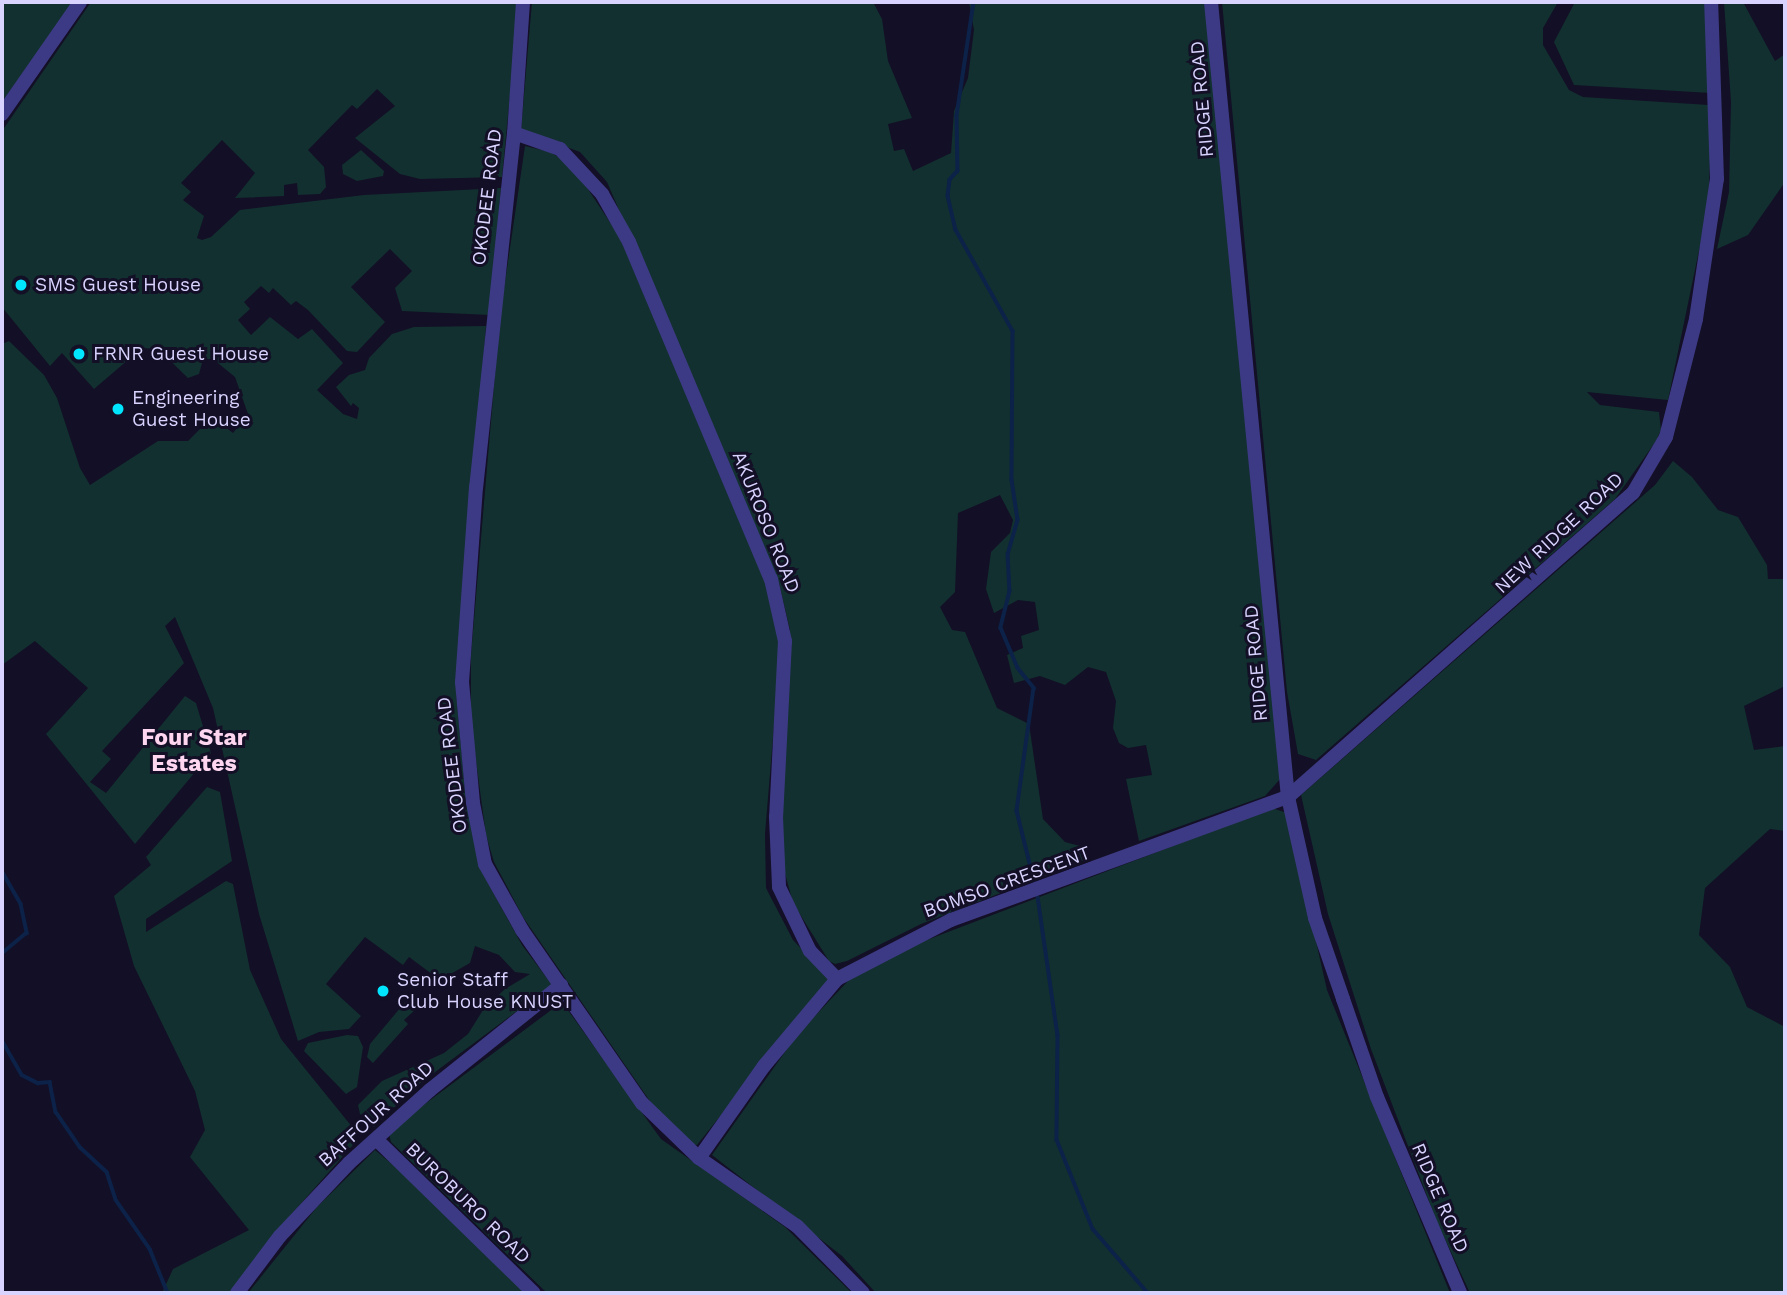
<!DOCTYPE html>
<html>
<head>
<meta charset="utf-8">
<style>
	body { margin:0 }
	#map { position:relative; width:1787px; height:1295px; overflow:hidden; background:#130f26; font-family:"Work Sans",sans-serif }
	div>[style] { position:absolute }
	.green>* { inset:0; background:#12302f }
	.stream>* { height:3.5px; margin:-1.75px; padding:0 1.75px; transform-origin:1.75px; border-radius:1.75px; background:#0c2248 }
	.minor>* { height:14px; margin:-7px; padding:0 7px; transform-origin:7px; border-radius:7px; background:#3d3a85 }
	.dots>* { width:19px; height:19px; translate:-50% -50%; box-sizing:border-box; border:4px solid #130f26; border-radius:50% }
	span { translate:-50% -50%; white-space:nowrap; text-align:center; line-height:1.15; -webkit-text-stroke:6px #130f26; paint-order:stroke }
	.street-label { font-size:19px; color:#d9d4ff }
	.poi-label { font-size:19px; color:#d9d4ff }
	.left { translate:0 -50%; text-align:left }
	.quarter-label { font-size:23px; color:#ffd6f0; font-weight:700 }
	.frame { position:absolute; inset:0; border:4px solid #d9d4ff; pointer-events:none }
</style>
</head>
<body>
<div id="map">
	<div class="green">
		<i style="clip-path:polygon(2px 2px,73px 2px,2px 102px)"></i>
		<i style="clip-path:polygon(91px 2px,519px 2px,502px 177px,420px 179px,400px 174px,355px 138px,395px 106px,377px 89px,357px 109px,352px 105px,308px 150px,324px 167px,326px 187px,320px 194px,298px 195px,297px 183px,284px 185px,284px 196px,235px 198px,255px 173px,222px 140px,181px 183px,191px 192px,183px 200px,204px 216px,197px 238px,202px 240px,211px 237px,240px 210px,364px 195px,501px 188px,490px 315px,402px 311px,395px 288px,412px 271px,390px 249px,351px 287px,385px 322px,357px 352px,347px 351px,308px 310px,296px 301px,291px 305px,273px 288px,269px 293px,261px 286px,244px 302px,250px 309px,238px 320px,251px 335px,270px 317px,298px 339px,312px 329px,343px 363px,317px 390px,343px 414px,357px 419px,359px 408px,353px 403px,351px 406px,336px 387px,349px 375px,365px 370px,369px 358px,392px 334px,414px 327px,486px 326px,456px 692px,465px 790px,484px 876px,522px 945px,552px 985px,419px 1084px,374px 1127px,360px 1114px,358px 1105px,382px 1081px,444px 1053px,468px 1034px,483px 1010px,505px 989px,530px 974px,515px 972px,499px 955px,475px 946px,470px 963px,440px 980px,409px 957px,403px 965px,365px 937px,326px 984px,361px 1016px,349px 1029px,319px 1032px,298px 1041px,259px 914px,213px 708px,175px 617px,165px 626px,184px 663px,102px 751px,111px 759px,90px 782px,106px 793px,185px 696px,196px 703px,211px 753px,135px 844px,46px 734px,88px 688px,35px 641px,2px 665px,2px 344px,9px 341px,44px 375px,57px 398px,80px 468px,90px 485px,158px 441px,188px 441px,212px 417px,233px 433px,248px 414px,235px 377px,213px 359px,203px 359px,199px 374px,188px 378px,158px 349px,142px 348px,94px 389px,62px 353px,50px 366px,2px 307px,2px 131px)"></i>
		<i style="clip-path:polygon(532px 2px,873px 2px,882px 19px,888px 61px,912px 118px,888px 124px,894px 151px,904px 149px,913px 171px,951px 153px,954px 111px,968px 78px,974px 30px,969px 2px,1205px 2px,1281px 778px,1265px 796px,1139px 841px,1126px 779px,1152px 775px,1146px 745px,1128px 748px,1119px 743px,1113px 728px,1116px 701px,1106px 672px,1088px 667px,1065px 685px,1040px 676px,1014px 683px,1007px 655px,1023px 648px,1021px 636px,1039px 630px,1035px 602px,1018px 600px,994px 613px,986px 589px,991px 552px,1010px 533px,1013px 520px,1000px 495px,958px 513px,955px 592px,940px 607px,952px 630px,965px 632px,997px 708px,1029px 724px,1043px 819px,1065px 842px,1080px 846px,1088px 859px,921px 924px,847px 961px,835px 964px,829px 961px,793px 903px,780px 855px,790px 630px,779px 583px,607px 182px,580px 152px,521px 130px)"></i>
		<i style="clip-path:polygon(1222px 2px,1558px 2px,1543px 28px,1543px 45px,1569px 90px,1583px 97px,1709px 105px,1712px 112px,1708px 207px,1668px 400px,1587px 392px,1600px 405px,1659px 412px,1661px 430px,1656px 441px,1615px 499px,1316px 760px,1298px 754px,1287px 692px)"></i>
		<i style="clip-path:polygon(1575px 2px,1706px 2px,1711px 93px,1574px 85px,1554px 42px)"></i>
		<i style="clip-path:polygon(1724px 2px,1743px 2px,1775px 61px,1785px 54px,1785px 182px,1748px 235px,1717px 249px,1729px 192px,1731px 102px)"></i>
		<i style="clip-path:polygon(525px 146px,550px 152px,572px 165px,619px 236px,772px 592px,780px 653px,765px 834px,766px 888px,793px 940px,830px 979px,697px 1145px,690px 1144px,654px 1107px,523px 917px,494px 862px,486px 835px,471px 724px,471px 655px,500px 316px)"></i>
		<i style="clip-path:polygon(361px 150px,384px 171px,383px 176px,357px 181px,343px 174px,342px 165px)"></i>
		<i style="clip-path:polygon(1673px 461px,1692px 477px,1718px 510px,1738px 517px,1767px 565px,1768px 579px,1785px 579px,1785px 686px,1744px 706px,1754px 750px,1785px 746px,1785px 831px,1770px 829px,1705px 888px,1699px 935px,1730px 967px,1747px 1007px,1785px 1027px,1785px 1293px,1470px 1293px,1437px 1222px,1371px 1049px,1328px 914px,1301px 795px,1655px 485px)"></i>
		<i style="clip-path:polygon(207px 787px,220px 792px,232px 861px,146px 919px,146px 932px,226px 881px,233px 884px,250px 970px,281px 1039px,357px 1133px,353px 1145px,280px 1227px,232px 1293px,162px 1293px,173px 1269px,249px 1230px,190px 1157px,205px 1130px,195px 1091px,134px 966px,114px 896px,151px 865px,146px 857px)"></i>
		<i style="clip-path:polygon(1272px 808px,1287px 813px,1327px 990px,1450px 1293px,876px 1293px,842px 1256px,712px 1155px,797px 1035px,848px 981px,885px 956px)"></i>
		<i style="clip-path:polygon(406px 1001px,415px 1010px,404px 1020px,408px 1024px,373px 1063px,367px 1057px,370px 1044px)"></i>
		<i style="clip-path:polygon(562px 1002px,661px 1139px,785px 1227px,852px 1293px,547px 1293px,391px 1142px,389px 1134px,402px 1121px)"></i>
		<i style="clip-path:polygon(347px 1035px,358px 1036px,363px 1047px,357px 1087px,346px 1094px,304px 1051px,308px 1043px)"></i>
		<i style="clip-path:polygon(375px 1150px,405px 1175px,525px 1293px,248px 1293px,317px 1207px)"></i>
	</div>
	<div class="stream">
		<i style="left:974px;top:2px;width:115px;rotate:98.5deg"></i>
		<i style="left:957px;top:116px;width:55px;rotate:89deg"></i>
		<i style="left:958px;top:171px;width:12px;rotate:132deg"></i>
		<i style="left:950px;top:180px;width:16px;rotate:97deg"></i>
		<i style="left:948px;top:196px;width:35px;rotate:77deg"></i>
		<i style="left:956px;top:230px;width:116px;rotate:60.6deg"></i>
		<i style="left:1013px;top:331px;width:149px;rotate:90.4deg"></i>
		<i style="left:1012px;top:480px;width:40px;rotate:81.5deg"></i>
		<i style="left:1018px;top:520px;width:35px;rotate:106deg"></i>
		<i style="left:1008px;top:554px;width:37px;rotate:87deg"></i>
		<i style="left:1010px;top:591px;width:38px;rotate:104deg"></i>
		<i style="left:1001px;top:628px;width:43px;rotate:67deg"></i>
		<i style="left:1018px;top:668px;width:26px;rotate:51deg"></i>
		<i style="left:1034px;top:688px;width:124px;rotate:97.9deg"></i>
		<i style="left:1017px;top:811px;width:75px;rotate:76.1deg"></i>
		<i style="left:2px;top:871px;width:38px;rotate:60deg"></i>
		<i style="left:21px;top:904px;width:30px;rotate:78deg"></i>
		<i style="left:27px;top:933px;width:33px;rotate:140deg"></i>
		<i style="left:1038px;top:897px;width:140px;rotate:81.8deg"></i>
		<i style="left:1058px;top:1036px;width:104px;rotate:90.6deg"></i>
		<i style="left:1057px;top:1140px;width:96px;rotate:68deg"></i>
		<i style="left:1093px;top:1229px;width:84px;rotate:49.3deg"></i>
		<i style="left:2px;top:1040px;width:40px;rotate:60.3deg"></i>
		<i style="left:22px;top:1075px;width:18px;rotate:27deg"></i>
		<i style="left:38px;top:1083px;width:12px;rotate:-5deg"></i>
		<i style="left:50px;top:1082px;width:31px;rotate:79deg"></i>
		<i style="left:56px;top:1112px;width:42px;rotate:55.6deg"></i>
		<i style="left:80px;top:1147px;width:37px;rotate:43deg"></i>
		<i style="left:107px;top:1172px;width:29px;rotate:72deg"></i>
		<i style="left:116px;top:1200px;width:60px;rotate:55.2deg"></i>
		<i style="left:150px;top:1249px;width:48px;rotate:67.8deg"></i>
	</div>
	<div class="minor">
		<i style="left:523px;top:2px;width:131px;rotate:93.9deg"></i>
		<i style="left:514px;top:133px;width:356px;rotate:96.1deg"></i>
		<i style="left:476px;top:487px;width:196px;rotate:94.1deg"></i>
		<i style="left:462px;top:682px;width:121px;rotate:84.8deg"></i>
		<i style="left:473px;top:803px;width:62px;rotate:78.9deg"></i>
		<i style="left:485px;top:864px;width:76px;rotate:60.7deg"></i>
		<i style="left:522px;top:930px;width:211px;rotate:55.3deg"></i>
		<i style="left:642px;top:1103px;width:79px;rotate:44deg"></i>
		<i style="left:699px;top:1158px;width:119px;rotate:34.8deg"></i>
		<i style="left:797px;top:1226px;width:94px;rotate:45.4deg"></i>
		<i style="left:1211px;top:2px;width:799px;rotate:84.47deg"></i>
		<i style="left:1288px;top:797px;width:124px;rotate:77.4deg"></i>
		<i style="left:1315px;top:918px;width:86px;rotate:70.9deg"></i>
		<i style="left:1343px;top:999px;width:104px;rotate:70.9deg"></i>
		<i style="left:1377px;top:1097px;width:213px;rotate:67deg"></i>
		<i style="left:2px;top:114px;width:136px;rotate:-55.1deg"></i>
		<i style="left:514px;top:133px;width:49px;rotate:19.2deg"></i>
		<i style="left:560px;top:149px;width:62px;rotate:47deg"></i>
		<i style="left:602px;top:194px;width:55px;rotate:60.6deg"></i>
		<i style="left:629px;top:242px;width:366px;rotate:67.2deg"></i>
		<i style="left:771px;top:579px;width:64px;rotate:77.3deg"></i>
		<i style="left:785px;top:641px;width:176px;rotate:92.9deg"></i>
		<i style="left:776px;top:817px;width:70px;rotate:87.5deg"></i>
		<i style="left:779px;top:887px;width:71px;rotate:64.2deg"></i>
		<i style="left:810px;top:951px;width:39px;rotate:46deg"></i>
		<i style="left:377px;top:1140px;width:219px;rotate:44.3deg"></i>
		<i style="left:699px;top:1158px;width:113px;rotate:-54.8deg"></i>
		<i style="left:764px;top:1066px;width:114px;rotate:-50deg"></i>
		<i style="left:837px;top:979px;width:128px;rotate:-27.4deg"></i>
		<i style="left:951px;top:920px;width:359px;rotate:-20.1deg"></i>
		<i style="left:1288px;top:797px;width:460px;rotate:-41.4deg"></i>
		<i style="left:1633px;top:493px;width:65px;rotate:-59.5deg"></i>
		<i style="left:1666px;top:437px;width:122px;rotate:-75.7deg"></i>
		<i style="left:1696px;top:319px;width:142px;rotate:-81.5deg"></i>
		<i style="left:1717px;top:179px;width:177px;rotate:-91.9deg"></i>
		<i style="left:237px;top:1293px;width:71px;rotate:-53deg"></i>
		<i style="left:280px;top:1236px;width:100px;rotate:-46.6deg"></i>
		<i style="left:349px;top:1163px;width:109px;rotate:-42deg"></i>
		<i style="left:430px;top:1090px;width:168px;rotate:-38.7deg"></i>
	</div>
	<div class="dots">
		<i style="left:21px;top:285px;background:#00e5ff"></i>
		<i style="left:79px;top:354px;background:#00e5ff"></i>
		<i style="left:118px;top:409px;background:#00e5ff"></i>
		<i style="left:383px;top:991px;background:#00e5ff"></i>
	</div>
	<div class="street-label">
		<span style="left:1202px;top:99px;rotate:-95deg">RIDGE ROAD</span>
		<span style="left:487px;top:197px;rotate:-83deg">OKODEE ROAD</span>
		<span style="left:766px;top:522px;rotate:68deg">AKUROSO ROAD</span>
		<span style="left:1559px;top:533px;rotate:-43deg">NEW RIDGE ROAD</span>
		<span style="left:1256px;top:663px;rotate:-95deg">RIDGE ROAD</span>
		<span style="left:452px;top:765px;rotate:-97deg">OKODEE ROAD</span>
		<span style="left:1007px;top:882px;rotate:-20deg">BOMSO CRESCENT</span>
		<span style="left:376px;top:1114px;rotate:-42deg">BAFFOUR ROAD</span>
		<span style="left:1440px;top:1198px;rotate:67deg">RIDGE ROAD</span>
		<span style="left:468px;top:1203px;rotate:44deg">BUROBURO ROAD</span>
	</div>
	<div class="poi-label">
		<span class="left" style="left:35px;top:285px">SMS Guest House</span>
		<span class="left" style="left:93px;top:354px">FRNR Guest House</span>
		<span class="left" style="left:132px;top:409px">Engineering<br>Guest House</span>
		<span class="left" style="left:397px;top:991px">Senior Staff<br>Club House KNUST</span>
	</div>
	<div class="quarter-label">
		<span style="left:194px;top:751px">Four Star<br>Estates</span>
	</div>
	<div class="frame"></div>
</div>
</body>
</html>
